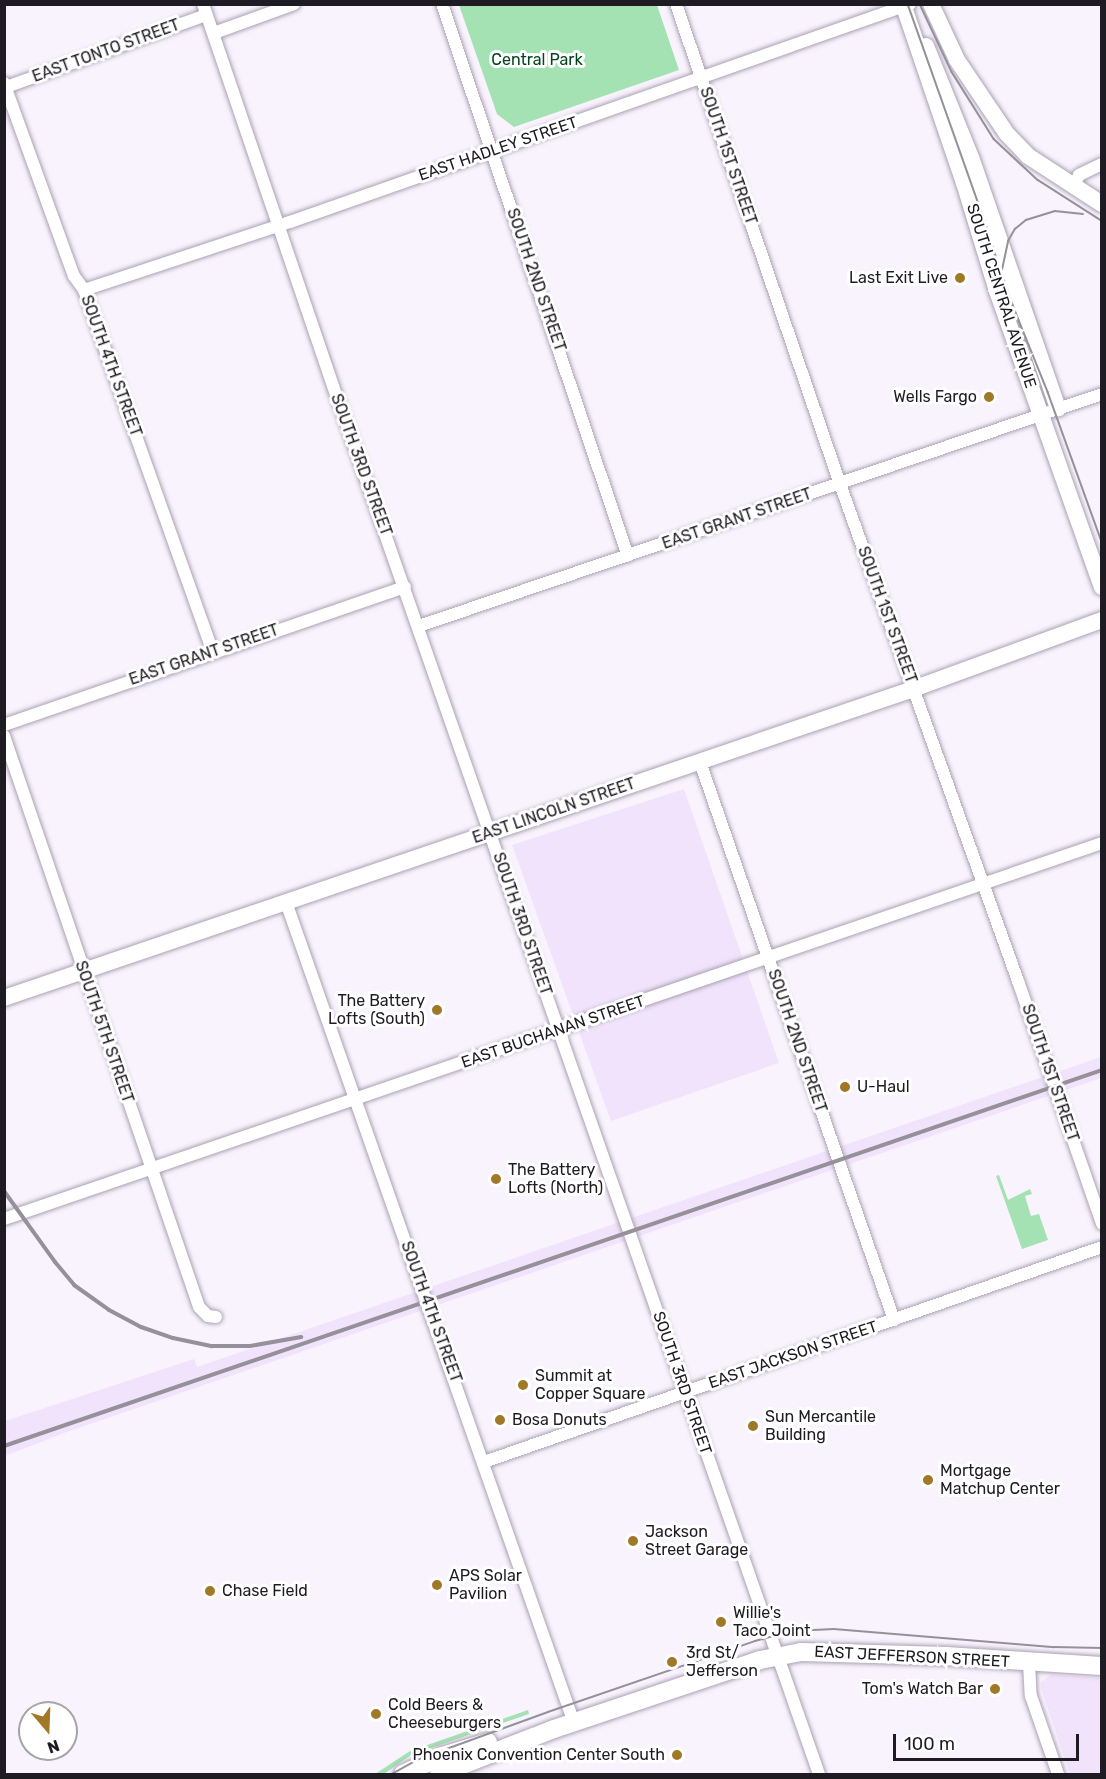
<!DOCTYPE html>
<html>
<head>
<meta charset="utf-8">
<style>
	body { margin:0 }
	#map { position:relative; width:1106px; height:1779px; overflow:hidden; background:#f9f3fe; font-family:Rubik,sans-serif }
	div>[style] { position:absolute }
	.built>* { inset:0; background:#f1e3fc }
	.green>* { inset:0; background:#a5e2b3 }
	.roads { filter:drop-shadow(0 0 2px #aba1b2) drop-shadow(0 0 2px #aba1b2) }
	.street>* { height:12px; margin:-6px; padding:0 6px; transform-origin:6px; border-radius:6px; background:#fff }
	.secondary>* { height:16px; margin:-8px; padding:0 8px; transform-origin:8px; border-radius:8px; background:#fff }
	.primary>* { height:18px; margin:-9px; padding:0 9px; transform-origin:9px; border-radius:9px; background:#fff }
	.tram>* { height:1.5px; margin:-0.75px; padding:0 0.75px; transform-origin:0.75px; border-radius:0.75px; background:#959099 }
	.rail>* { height:4px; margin:-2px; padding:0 2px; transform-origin:2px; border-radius:2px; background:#959099 }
	.dots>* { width:16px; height:16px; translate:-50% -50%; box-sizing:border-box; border:3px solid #fff; border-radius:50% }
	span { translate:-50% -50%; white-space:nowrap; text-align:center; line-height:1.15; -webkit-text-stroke:6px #fff; paint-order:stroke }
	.street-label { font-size:16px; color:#1f1b22 }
	.park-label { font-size:16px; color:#04451f }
	.poi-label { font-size:16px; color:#1f1b22 }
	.right { translate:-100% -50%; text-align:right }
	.left { translate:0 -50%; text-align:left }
	.frame { position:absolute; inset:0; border:6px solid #1f1b22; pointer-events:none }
	.north { position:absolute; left:18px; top:1701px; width:60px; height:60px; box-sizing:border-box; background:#fff; border:2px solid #a5a4a7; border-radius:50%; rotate:161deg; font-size:16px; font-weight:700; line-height:24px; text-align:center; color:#1f1b22 }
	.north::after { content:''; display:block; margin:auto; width:21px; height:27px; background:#a17827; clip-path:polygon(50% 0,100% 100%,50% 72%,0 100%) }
	.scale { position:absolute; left:893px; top:1734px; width:186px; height:27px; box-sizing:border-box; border:3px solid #1f1b22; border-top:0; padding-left:8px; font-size:18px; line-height:21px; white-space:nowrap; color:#1f1b22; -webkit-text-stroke:4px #fff; paint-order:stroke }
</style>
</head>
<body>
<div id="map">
	<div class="built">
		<i style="clip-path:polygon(684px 789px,779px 1063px,611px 1121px,512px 845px)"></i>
		<i style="clip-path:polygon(1101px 1057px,1101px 1078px,64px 1433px,5px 1456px,5px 1421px,194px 1359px,197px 1367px)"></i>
		<i style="clip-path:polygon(1051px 1675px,1101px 1678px,1101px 1774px,1070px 1774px,1041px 1688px,1041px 1682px)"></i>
	</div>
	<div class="green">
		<i style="clip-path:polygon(459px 5px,657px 5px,679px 70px,514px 127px,497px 114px)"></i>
		<i style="clip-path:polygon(999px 1175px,1008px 1200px,1030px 1189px,1032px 1194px,1025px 1196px,1031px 1216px,1039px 1214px,1048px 1240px,1022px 1249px,996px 1176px)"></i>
		<i style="clip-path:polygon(528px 1710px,529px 1714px,411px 1755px,384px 1774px,375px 1774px,410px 1751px)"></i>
	</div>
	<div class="roads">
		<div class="street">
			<i style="left:203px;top:4px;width:412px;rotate:71.2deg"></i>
			<i style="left:336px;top:394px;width:1462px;rotate:70.71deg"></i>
			<i style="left:442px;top:4px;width:582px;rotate:71.38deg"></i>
			<i style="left:676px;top:4px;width:507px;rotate:71.14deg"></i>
			<i style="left:840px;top:484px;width:528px;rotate:70.3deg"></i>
			<i style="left:1018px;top:981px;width:257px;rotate:70.9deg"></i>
			<i style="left:214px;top:33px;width:85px;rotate:-19.9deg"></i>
			<i style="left:4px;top:83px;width:205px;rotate:70.1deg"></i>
			<i style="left:74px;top:276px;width:17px;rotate:54deg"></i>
			<i style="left:84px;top:290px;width:384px;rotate:70.4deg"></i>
			<i style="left:6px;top:87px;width:213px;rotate:-19.8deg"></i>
			<i style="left:1073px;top:187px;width:13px;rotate:-63deg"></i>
			<i style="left:1079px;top:175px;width:25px;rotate:-26deg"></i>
			<i style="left:84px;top:290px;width:217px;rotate:-18.3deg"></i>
			<i style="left:290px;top:222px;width:657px;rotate:-19.37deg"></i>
			<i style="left:419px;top:626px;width:721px;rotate:-18.76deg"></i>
			<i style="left:4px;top:725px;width:424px;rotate:-19deg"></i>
			<i style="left:4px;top:736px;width:603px;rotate:71.14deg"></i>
			<i style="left:199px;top:1307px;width:13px;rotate:45deg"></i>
			<i style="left:208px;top:1316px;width:8px;rotate:7deg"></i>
			<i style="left:700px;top:762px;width:591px;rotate:70.83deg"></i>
			<i style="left:286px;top:902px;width:870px;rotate:70.67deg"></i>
			<i style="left:4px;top:1219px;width:1161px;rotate:-18.9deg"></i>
			<i style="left:484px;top:1462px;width:654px;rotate:-19.18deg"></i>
			<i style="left:1029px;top:1663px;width:33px;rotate:87deg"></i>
			<i style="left:1031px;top:1696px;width:83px;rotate:70.9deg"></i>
		</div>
		<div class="secondary">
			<i style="left:903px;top:4px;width:189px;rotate:71.2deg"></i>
			<i style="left:964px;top:183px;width:113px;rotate:73deg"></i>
			<i style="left:997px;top:291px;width:314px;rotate:70.5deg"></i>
			<i style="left:931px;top:4px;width:62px;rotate:65.1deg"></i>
			<i style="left:957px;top:60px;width:89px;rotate:56deg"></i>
			<i style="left:1007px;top:134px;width:30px;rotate:46deg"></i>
			<i style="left:1028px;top:156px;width:88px;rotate:33deg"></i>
			<i style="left:926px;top:46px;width:123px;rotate:68deg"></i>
			<i style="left:972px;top:160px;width:263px;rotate:70.9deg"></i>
			<i style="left:4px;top:998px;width:960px;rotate:-18.77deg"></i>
			<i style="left:913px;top:689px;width:201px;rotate:-20.1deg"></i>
		</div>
		<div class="primary">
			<i style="left:403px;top:1774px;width:43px;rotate:-24.8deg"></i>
			<i style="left:442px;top:1756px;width:48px;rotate:-16.9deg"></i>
			<i style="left:439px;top:1774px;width:123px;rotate:-21.4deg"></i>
			<i style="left:554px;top:1729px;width:217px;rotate:-18.5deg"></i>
			<i style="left:760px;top:1660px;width:42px;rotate:-11deg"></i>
			<i style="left:801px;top:1652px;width:145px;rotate:1.6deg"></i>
			<i style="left:946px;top:1656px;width:156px;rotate:3.7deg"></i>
		</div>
	</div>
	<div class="tram">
		<i style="left:908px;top:4px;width:233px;rotate:70.5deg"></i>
		<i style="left:986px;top:224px;width:56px;rotate:73.5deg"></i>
		<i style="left:1002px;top:278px;width:123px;rotate:68deg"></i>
		<i style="left:1048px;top:392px;width:159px;rotate:70.2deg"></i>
		<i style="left:920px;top:4px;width:75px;rotate:64.8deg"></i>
		<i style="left:952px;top:72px;width:79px;rotate:57.9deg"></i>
		<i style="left:994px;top:139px;width:60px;rotate:43deg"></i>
		<i style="left:1038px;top:180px;width:76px;rotate:32.6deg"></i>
		<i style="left:1002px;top:270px;width:30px;rotate:-78deg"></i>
		<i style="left:1008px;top:241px;width:14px;rotate:-60deg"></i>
		<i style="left:1015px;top:229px;width:14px;rotate:-39deg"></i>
		<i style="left:1026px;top:220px;width:30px;rotate:-17deg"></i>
		<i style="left:1055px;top:211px;width:28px;rotate:6deg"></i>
		<i style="left:392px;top:1774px;width:31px;rotate:-29deg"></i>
		<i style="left:419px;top:1759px;width:137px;rotate:-20deg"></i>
		<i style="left:548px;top:1712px;width:219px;rotate:-18.9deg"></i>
		<i style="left:755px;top:1641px;width:38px;rotate:-15deg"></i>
		<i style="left:792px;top:1631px;width:42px;rotate:-2.7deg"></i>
		<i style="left:834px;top:1629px;width:221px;rotate:4.7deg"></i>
		<i style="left:1054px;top:1647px;width:48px;rotate:1.2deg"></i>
	</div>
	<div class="rail">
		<i style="left:4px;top:1191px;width:87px;rotate:54.3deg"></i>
		<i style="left:55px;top:1262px;width:30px;rotate:50deg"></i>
		<i style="left:74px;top:1285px;width:43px;rotate:35.5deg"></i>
		<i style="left:109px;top:1310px;width:36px;rotate:28deg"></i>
		<i style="left:141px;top:1327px;width:34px;rotate:19deg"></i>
		<i style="left:173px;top:1338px;width:40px;rotate:12deg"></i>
		<i style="left:212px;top:1346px;width:38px"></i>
		<i style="left:250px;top:1346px;width:52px;rotate:-10deg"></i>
		<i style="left:4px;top:1446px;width:1161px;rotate:-18.9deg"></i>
	</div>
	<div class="dots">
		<i style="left:960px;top:278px;background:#a17827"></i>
		<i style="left:989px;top:397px;background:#a17827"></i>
		<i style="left:437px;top:1010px;background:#a17827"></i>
		<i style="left:845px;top:1087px;background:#a17827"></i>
		<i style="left:496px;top:1179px;background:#a17827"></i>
		<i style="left:523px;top:1385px;background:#a17827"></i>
		<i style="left:500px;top:1420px;background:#a17827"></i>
		<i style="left:753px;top:1426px;background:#a17827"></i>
		<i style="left:928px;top:1480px;background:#a17827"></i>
		<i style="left:633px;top:1541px;background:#a17827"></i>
		<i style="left:437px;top:1585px;background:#a17827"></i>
		<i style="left:210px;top:1591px;background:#a17827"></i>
		<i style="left:721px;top:1622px;background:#a17827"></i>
		<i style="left:672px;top:1662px;background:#a17827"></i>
		<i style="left:995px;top:1689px;background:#a17827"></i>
		<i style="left:376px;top:1714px;background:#a17827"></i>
		<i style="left:677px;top:1755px;background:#a17827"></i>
	</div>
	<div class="street-label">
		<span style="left:106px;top:51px;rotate:-20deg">EAST TONTO STREET</span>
		<span style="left:498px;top:149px;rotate:-19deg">EAST HADLEY STREET</span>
		<span style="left:728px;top:156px;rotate:71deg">SOUTH 1ST STREET</span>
		<span style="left:536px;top:280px;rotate:71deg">SOUTH 2ND STREET</span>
		<span style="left:1001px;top:296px;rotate:72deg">SOUTH CENTRAL AVENUE</span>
		<span style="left:111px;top:366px;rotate:70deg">SOUTH 4TH STREET</span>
		<span style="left:361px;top:465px;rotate:70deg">SOUTH 3RD STREET</span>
		<span style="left:737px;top:519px;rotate:-19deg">EAST GRANT STREET</span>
		<span style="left:887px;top:615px;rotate:70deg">SOUTH 1ST STREET</span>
		<span style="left:204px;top:655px;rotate:-19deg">EAST GRANT STREET</span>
		<span style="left:554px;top:811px;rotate:-19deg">EAST LINCOLN STREET</span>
		<span style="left:522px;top:924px;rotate:71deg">SOUTH 3RD STREET</span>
		<span style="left:104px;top:1032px;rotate:71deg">SOUTH 5TH STREET</span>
		<span style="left:553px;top:1032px;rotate:-19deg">EAST BUCHANAN STREET</span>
		<span style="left:797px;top:1041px;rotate:71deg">SOUTH 2ND STREET</span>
		<span style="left:1050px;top:1073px;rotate:71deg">SOUTH 1ST STREET</span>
		<span style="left:431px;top:1312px;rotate:70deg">SOUTH 4TH STREET</span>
		<span style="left:793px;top:1355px;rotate:-19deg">EAST JACKSON STREET</span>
		<span style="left:682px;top:1383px;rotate:71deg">SOUTH 3RD STREET</span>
		<span style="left:912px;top:1657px;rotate:3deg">EAST JEFFERSON STREET</span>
	</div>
	<div class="park-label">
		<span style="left:537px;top:60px">Central Park</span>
	</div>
	<div class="poi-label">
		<span class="right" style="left:948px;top:278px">Last Exit Live</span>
		<span class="right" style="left:977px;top:397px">Wells Fargo</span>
		<span class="right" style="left:425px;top:1010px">The Battery<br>Lofts (South)</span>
		<span class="left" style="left:857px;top:1087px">U-Haul</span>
		<span class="left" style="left:508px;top:1179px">The Battery<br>Lofts (North)</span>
		<span class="left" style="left:535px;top:1385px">Summit at<br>Copper Square</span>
		<span class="left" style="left:765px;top:1426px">Sun Mercantile<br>Building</span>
		<span class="left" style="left:512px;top:1420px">Bosa Donuts</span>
		<span class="left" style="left:940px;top:1480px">Mortgage<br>Matchup Center</span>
		<span class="left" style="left:645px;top:1541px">Jackson<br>Street Garage</span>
		<span class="left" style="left:449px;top:1585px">APS Solar<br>Pavilion</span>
		<span class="left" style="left:222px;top:1591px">Chase Field</span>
		<span class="left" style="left:733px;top:1622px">Willie's<br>Taco Joint</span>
		<span class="left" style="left:686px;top:1662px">3rd St/<br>Jefferson</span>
		<span class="right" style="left:983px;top:1689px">Tom's Watch Bar</span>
		<span class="left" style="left:388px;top:1714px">Cold Beers &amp;<br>Cheeseburgers</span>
		<span class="right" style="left:665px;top:1755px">Phoenix Convention Center South</span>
	</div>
	<div class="frame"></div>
	<div class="north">N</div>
	<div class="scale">100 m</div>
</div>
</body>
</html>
